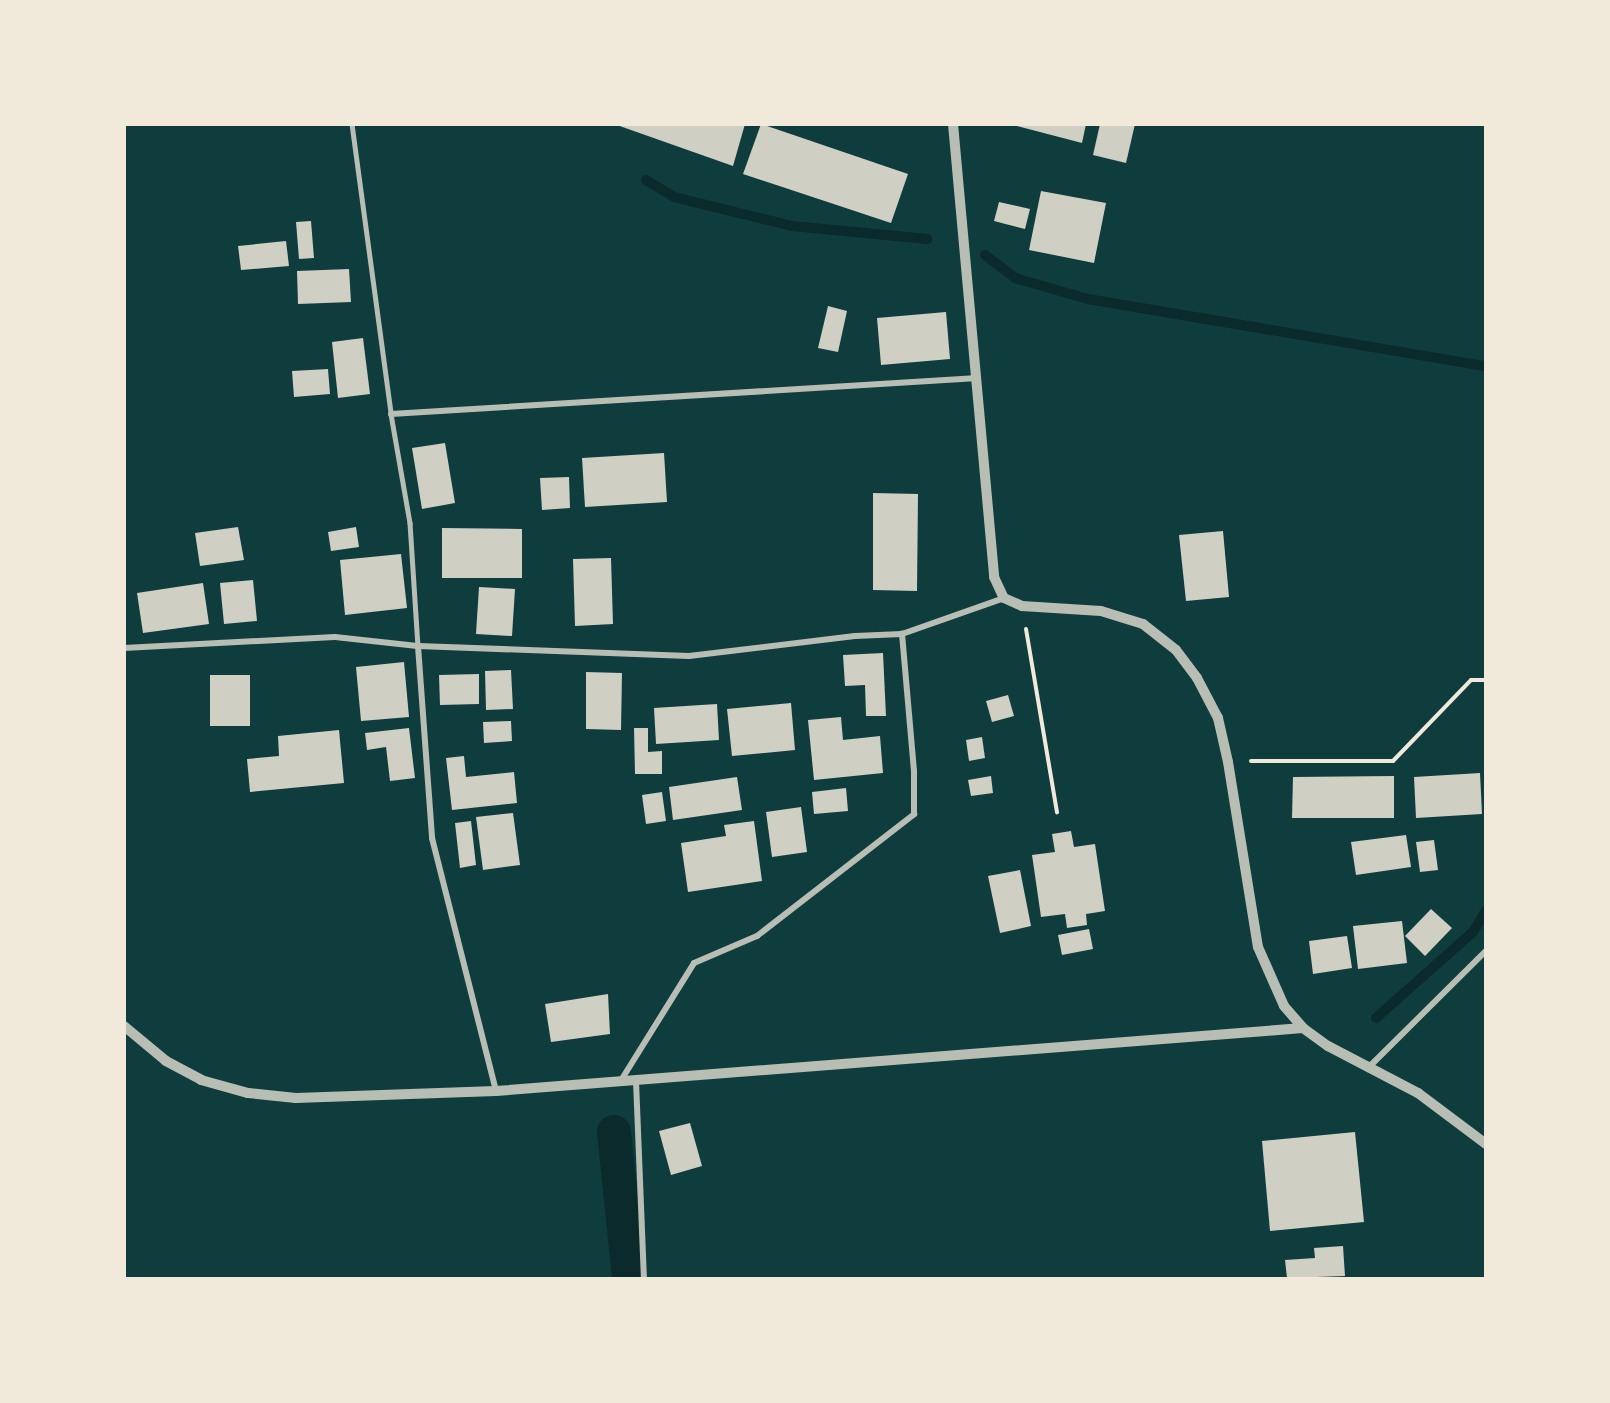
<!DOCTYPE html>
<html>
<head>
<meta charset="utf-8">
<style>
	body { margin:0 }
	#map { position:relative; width:1610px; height:1403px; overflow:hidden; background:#0f3d3e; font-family:Rubik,sans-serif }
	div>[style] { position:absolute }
	.stream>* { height:10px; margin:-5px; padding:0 5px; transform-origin:5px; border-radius:5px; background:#0a2a2b }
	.canal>* { height:34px; margin:-17px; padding:0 17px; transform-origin:17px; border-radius:17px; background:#0a2a2b }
	.building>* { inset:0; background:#cfcfc3 }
	.path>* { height:4px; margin:-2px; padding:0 2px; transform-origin:2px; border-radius:2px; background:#f1e9da }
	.service>* { height:4.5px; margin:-2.25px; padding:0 2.25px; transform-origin:2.25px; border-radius:2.25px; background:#b8beb3 }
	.minor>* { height:6px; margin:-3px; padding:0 3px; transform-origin:3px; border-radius:3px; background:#b8beb3 }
	.tertiary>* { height:10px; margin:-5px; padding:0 5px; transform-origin:5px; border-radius:5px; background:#b8beb3 }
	span { translate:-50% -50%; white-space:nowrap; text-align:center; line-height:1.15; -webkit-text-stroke:5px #f1e9da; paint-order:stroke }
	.frame { position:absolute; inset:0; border:126px solid #f1e9da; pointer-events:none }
</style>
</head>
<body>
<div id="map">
	<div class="stream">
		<i style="left:646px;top:180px;width:33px;rotate:31deg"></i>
		<i style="left:674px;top:197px;width:122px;rotate:13.8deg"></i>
		<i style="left:792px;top:226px;width:136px;rotate:5.5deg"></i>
		<i style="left:985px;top:255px;width:38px;rotate:37deg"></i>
		<i style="left:1015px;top:278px;width:76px;rotate:16deg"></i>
		<i style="left:1088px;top:299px;width:404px;rotate:9.6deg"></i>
		<i style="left:1376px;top:1018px;width:130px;rotate:-41.6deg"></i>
		<i style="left:1473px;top:932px;width:26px;rotate:-59deg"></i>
	</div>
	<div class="canal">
		<i style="left:614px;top:1132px;width:147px;rotate:84.1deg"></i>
	</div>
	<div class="building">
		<i style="clip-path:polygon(614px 124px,745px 124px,733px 166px)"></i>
		<i style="clip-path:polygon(761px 124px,908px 174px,891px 223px,743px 174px)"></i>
		<i style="clip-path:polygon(1009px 124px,1086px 124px,1082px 143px)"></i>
		<i style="clip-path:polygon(1100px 124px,1135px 124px,1126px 163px,1093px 155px)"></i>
		<i style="clip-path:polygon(1041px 191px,1106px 203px,1094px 263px,1029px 250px)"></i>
		<i style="clip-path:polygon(999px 202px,1030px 209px,1025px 229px,994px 221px)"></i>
		<i style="clip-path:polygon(311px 221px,314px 258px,299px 259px,296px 222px)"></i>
		<i style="clip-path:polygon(286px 241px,289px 266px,241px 270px,238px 246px)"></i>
		<i style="clip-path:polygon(349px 269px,351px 302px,298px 304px,297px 271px)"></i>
		<i style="clip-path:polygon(828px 306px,847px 311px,838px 352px,818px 348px)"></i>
		<i style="clip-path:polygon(946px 312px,950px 359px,881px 365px,877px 318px)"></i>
		<i style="clip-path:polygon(363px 338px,370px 394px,338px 398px,332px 342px)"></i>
		<i style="clip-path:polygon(328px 369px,330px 394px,294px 397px,292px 371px)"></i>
		<i style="clip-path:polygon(445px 443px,455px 503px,422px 509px,412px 448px)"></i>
		<i style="clip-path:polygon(664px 453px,667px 502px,585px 507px,582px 458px)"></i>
		<i style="clip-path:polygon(569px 477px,570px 508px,542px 510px,540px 478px)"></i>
		<i style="clip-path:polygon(873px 493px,918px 494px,917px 591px,873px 590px)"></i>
		<i style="clip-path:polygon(238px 527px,244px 560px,200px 566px,195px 533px)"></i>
		<i style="clip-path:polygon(356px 527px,359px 547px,331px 551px,328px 532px)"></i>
		<i style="clip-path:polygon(442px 528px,522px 529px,522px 578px,442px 578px)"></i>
		<i style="clip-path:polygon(1223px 531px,1229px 597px,1186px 601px,1179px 535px)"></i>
		<i style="clip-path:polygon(401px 554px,407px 608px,345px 615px,340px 560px)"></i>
		<i style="clip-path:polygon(611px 558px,613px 624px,575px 626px,573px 559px)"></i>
		<i style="clip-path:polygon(253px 580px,257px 621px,224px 624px,220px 583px)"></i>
		<i style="clip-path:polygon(203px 583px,209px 624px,143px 633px,137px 593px)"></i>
		<i style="clip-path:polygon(479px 587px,515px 589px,512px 636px,476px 634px)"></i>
		<i style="clip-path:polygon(883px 653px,886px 716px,866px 716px,865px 685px,845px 686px,843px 655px)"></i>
		<i style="clip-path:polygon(404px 662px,409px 717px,361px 721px,356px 667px)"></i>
		<i style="clip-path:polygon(511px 670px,513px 709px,486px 710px,485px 671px)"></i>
		<i style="clip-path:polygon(586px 672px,622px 673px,621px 730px,586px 729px)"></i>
		<i style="clip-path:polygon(479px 674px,479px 704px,440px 705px,439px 675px)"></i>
		<i style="clip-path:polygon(210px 675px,250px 675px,250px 726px,210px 726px)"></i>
		<i style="clip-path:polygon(1008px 695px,1014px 716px,992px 722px,986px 701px)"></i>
		<i style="clip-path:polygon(791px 703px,795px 750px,732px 756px,727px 709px)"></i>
		<i style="clip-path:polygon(717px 704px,719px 740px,656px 744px,654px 708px)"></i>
		<i style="clip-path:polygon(841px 717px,843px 740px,880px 736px,883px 773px,814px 780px,808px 720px)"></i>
		<i style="clip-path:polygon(511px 721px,512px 741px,484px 743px,483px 722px)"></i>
		<i style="clip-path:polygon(409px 728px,415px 778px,390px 781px,386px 747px,367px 750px,365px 733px)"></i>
		<i style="clip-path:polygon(634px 728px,648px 728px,648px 752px,662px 751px,662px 774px,635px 774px)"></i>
		<i style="clip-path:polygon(339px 730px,344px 783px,250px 792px,247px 759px,279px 756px,278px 736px)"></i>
		<i style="clip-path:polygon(982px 737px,985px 758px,969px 761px,966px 740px)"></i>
		<i style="clip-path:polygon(464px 756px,466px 777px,514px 772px,517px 803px,452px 810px,446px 758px)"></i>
		<i style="clip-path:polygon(1480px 773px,1482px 814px,1416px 818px,1414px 777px)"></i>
		<i style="clip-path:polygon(991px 776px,993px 793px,971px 796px,968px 780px)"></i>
		<i style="clip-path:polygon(1394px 776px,1394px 818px,1292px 818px,1293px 777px)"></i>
		<i style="clip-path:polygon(737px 777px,742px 810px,673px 820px,669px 787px)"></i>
		<i style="clip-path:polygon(846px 788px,848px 811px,814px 814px,812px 792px)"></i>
		<i style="clip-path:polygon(662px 792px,666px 821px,646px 824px,642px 795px)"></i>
		<i style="clip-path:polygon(801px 807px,807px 852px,772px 857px,766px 812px)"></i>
		<i style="clip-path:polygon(513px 813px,520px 865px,483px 870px,476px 817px)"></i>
		<i style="clip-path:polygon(471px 821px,476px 865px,460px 868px,455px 823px)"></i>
		<i style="clip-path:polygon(754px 821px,762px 881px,688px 892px,681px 843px,726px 836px,724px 825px)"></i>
		<i style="clip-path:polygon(1071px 831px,1074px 847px,1095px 844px,1105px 911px,1086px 914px,1087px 925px,1067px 928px,1065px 914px,1041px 917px,1032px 855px,1055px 852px,1052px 834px)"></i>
		<i style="clip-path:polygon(1406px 835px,1411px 867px,1356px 875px,1351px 842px)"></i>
		<i style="clip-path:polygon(1434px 840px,1438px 870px,1420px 872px,1416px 842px)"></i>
		<i style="clip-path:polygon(1020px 870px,1031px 926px,1000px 933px,988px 876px)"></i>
		<i style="clip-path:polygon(1431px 909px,1452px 928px,1425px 956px,1405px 936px)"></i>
		<i style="clip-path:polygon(1402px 921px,1407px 963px,1358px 969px,1353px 926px)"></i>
		<i style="clip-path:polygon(1089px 929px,1093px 949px,1062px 955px,1058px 935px)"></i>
		<i style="clip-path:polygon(1347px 936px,1352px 968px,1313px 974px,1309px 941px)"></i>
		<i style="clip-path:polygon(608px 994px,610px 1034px,551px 1042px,545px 1004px)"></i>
		<i style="clip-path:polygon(690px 1123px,702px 1166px,671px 1175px,659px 1131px)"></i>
		<i style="clip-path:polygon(1355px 1132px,1364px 1222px,1270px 1231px,1262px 1141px)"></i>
		<i style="clip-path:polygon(1343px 1246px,1345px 1276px,1287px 1278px,1285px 1260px,1315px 1258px,1314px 1248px)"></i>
	</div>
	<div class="path">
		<i style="left:1026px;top:629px;width:186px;rotate:80.4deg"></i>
		<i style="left:1251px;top:761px;width:142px"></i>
		<i style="left:1393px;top:761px;width:112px;rotate:-46.1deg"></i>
		<i style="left:1471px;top:680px;width:15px"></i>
	</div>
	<div class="service">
		<i style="left:352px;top:124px;width:293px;rotate:82.3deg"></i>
		<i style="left:391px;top:414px;width:111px;rotate:80.1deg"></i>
		<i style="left:410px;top:523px;width:123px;rotate:86.3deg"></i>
	</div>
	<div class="minor">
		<i style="left:391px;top:414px;width:588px;rotate:-3.51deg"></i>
		<i style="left:418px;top:646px;width:193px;rotate:85.8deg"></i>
		<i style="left:432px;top:838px;width:261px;rotate:75.8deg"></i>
		<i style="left:124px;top:648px;width:211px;rotate:-3deg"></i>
		<i style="left:335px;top:637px;width:83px;rotate:6.2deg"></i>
		<i style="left:418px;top:646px;width:271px;rotate:2.1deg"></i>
		<i style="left:689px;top:656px;width:167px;rotate:-6.9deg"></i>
		<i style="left:855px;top:636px;width:47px;rotate:-2.4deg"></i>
		<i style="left:902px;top:634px;width:108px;rotate:-19.4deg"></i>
		<i style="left:1370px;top:1066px;width:163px;rotate:-44.8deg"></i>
		<i style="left:636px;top:1081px;width:197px;rotate:87.7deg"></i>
		<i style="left:620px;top:1082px;width:140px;rotate:-58.1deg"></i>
		<i style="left:694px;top:963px;width:69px;rotate:-23.2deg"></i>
		<i style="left:757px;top:936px;width:199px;rotate:-37.8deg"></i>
		<i style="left:914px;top:814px;width:43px;rotate:-90deg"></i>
		<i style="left:914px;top:771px;width:138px;rotate:-95deg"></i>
	</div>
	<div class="tertiary">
		<i style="left:953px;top:124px;width:455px;rotate:84.8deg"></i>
		<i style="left:994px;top:577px;width:23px;rotate:65deg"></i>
		<i style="left:1004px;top:598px;width:20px;rotate:24deg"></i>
		<i style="left:1022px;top:606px;width:79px;rotate:3.6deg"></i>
		<i style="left:1101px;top:611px;width:44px;rotate:17.2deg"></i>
		<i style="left:1143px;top:624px;width:42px;rotate:38.2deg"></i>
		<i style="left:1176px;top:650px;width:35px;rotate:53deg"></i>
		<i style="left:1197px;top:678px;width:45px;rotate:62.3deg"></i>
		<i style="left:1218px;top:718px;width:45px;rotate:77.2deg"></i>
		<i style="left:1228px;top:762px;width:187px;rotate:80.8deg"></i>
		<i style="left:1258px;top:947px;width:64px;rotate:66.2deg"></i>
		<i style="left:1284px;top:1006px;width:29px;rotate:49deg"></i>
		<i style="left:124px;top:1026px;width:55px;rotate:39.8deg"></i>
		<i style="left:166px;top:1061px;width:40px;rotate:28deg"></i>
		<i style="left:201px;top:1080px;width:49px;rotate:15.5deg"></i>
		<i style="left:248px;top:1093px;width:48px;rotate:5.9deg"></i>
		<i style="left:296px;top:1098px;width:200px;rotate:-2deg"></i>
		<i style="left:496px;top:1091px;width:809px;rotate:-4.46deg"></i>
		<i style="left:1303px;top:1028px;width:31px;rotate:36deg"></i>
		<i style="left:1328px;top:1046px;width:102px;rotate:27.6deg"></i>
		<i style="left:1418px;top:1093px;width:85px;rotate:36.9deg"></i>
	</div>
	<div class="frame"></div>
</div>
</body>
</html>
